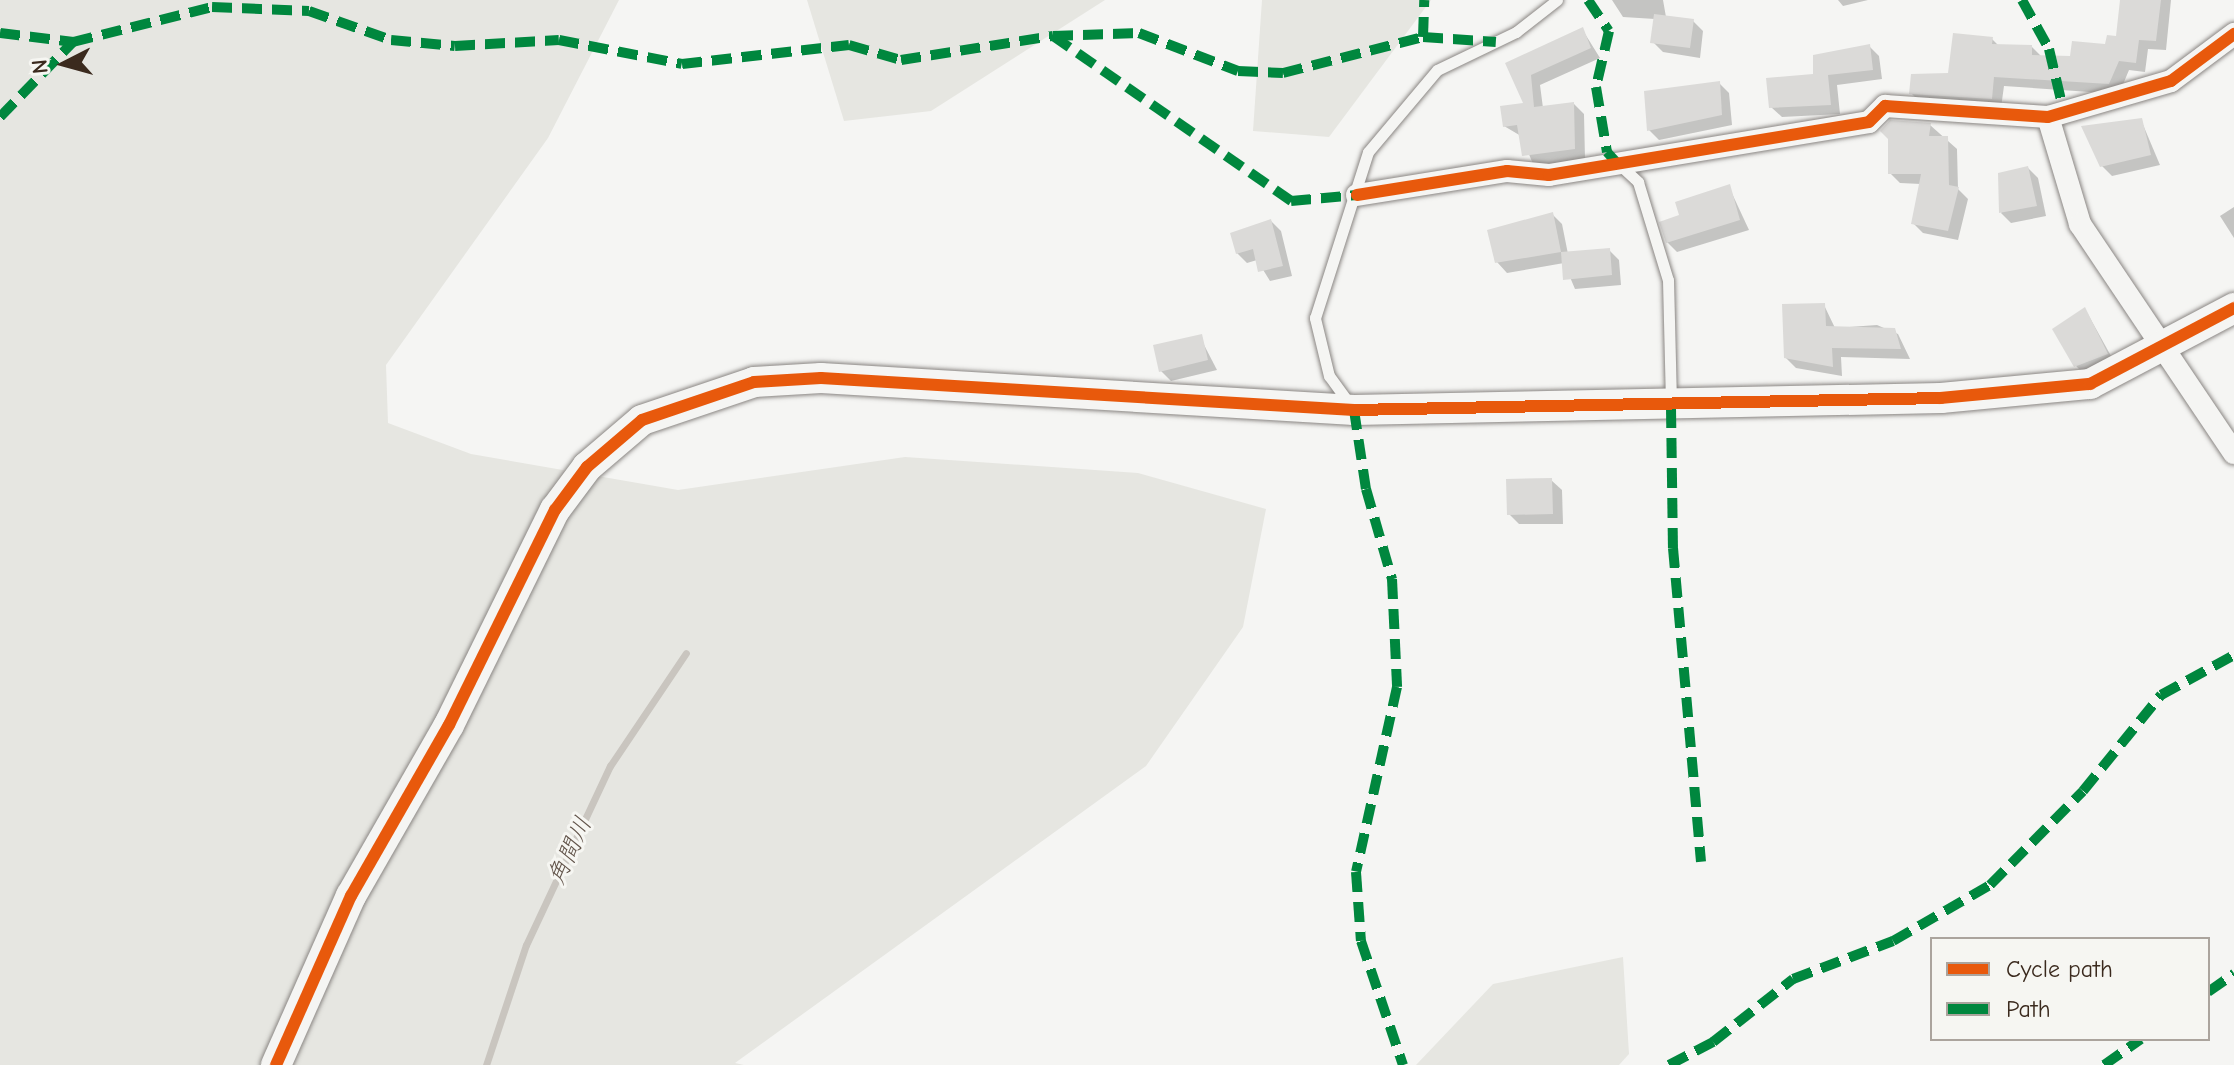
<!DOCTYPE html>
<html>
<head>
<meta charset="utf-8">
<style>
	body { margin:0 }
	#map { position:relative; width:2234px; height:1065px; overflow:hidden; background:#f5f5f3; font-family:"Comic Neue","Klee One",sans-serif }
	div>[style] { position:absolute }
	.green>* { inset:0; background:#e6e6e1 }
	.shadow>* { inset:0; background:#0003 }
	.stream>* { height:7px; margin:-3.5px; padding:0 3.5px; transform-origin:3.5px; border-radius:3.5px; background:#c9c5bf }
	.building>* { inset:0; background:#dbdad8 }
	.roads { filter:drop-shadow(0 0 2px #8a8683) drop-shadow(0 0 2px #8a8683) }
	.lane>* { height:11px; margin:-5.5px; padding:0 5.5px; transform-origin:5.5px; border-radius:5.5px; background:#f5f5f3 }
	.street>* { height:22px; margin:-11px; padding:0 11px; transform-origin:11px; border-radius:11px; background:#f5f5f3 }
	.secondary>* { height:30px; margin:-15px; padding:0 15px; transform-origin:15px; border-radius:15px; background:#f5f5f3 }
	.quiet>* { height:10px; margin-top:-5px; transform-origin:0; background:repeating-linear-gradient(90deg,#00873e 0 20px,transparent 0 30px) }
	.cycleway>* { height:12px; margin:-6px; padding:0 6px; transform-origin:6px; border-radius:6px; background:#e8590c }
	span { translate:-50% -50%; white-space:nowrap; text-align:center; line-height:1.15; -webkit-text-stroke:6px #f6f6f2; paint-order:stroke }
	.water-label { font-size:24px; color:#605248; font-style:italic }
	.legend { position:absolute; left:1930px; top:937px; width:280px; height:104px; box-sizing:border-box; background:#f6f6f2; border:2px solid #aba49d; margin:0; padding:10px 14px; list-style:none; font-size:24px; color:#3b2a1e }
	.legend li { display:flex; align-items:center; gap:16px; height:40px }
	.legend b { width:40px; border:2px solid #aba49d }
	.north { position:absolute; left:24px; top:24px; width:80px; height:80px; -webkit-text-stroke:6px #f6f6f2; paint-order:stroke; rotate:264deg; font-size:22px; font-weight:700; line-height:32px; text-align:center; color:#3b2a1e }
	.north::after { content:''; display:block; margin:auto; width:28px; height:36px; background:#3b2a1e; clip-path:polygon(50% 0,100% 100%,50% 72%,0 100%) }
</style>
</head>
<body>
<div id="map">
	<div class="green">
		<i style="clip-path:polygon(0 0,619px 0,548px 138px,386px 365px,388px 423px,471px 454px,678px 490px,905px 457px,1138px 473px,1266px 509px,1243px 627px,1146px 766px,735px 1063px,744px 1065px,0 1065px)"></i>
		<i style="clip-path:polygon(807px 0,1105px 0,931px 111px,844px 121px)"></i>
		<i style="clip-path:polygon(1262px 0,1431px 0,1329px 137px,1253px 131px)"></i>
		<i style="clip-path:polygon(1623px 957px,1629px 1054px,1619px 1065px,1416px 1065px,1493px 984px)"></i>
	</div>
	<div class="shadow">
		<i style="clip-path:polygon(1612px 0,1663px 0,1666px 17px,1693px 21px,1703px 31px,1700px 58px,1663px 52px,1653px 42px,1655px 19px,1623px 17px)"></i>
		<i style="clip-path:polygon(1838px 0,1868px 0,1843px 6px)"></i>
		<i style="clip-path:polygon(2122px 0,2171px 0,2166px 50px,2148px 49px,2145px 72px,2129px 70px,2119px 94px,2004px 86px,2001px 108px,1921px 103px,1911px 93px,1950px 75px,1992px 39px,1999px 46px,2032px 47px,2042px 57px,2071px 58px,2106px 46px,2118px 39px)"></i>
		<i style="clip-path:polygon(1582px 29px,1600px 58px,1540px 85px,1543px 108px,1574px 104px,1584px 114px,1585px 159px,1534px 166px,1521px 136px,1504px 126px,1526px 104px,1508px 64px)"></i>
		<i style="clip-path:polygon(1869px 46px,1879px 56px,1882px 79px,1837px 85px,1840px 114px,1782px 117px,1771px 107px)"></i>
		<i style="clip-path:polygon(1719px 83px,1729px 93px,1732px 125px,1659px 140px,1649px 130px)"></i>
		<i style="clip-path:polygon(2141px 120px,2160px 165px,2112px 176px,2102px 166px)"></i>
		<i style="clip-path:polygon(1930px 125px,1957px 149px,1958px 189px,1968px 199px,1958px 240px,1923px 233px,1913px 223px,1921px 184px,1900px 183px,1890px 173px)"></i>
		<i style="clip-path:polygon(2028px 168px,2038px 178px,2046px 216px,2011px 223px,2001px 213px)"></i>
		<i style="clip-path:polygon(1729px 187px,1749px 230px,1677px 252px,1667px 242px,1682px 217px)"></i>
		<i style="clip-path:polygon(2234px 207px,2234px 238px,2220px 216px)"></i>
		<i style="clip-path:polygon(1552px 214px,1562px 224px,1568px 254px,1609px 250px,1619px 260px,1621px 285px,1575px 289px,1564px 263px,1507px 273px,1497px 262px)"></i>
		<i style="clip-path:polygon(1271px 221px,1281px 231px,1292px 276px,1270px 281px,1257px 260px,1247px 263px,1237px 253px)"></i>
		<i style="clip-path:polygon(1824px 305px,1835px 328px,1877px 325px,1898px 334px,1910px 359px,1841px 357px,1842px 376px,1796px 368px,1785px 357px)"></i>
		<i style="clip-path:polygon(2085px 309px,2116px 365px,2086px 376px,2076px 366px)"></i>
		<i style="clip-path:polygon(1202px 341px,1217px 370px,1171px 381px,1161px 371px)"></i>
		<i style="clip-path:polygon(1551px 480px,1562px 490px,1563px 524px,1519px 524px,1509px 514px)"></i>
	</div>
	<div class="stream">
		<i style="left:486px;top:1065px;width:126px;rotate:-71.6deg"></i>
		<i style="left:526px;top:945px;width:198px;rotate:-64.9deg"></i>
		<i style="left:610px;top:766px;width:136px;rotate:-56.1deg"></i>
	</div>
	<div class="building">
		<i style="clip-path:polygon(2120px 0,2161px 0,2156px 41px,2139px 40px,2136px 63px,2119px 61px,2109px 84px,1994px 77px,1992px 99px,1909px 94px,1911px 74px,1948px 73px,1953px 33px,1993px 37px,1992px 44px,2032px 45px,2032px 55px,2070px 56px,2072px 41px,2105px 44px,2107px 35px,2116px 36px)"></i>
		<i style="clip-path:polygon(1654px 14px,1694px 19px,1690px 48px,1650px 43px)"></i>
		<i style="clip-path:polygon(1583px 27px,1591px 48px,1531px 75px,1534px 107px,1574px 102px,1575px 149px,1522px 156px,1517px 125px,1503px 127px,1500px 106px,1523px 103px,1505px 63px)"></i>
		<i style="clip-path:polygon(1870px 44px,1873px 70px,1828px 75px,1831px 105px,1769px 108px,1766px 78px,1813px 74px,1813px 55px)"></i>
		<i style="clip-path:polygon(1720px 81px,1722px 115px,1647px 131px,1644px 91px)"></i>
		<i style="clip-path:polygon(2142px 118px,2151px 155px,2100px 167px,2081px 126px)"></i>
		<i style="clip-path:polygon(1890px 120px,1931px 123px,1929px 136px,1948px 136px,1949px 185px,1959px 187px,1948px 231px,1911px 224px,1921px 174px,1888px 174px,1888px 139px,1880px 131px)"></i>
		<i style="clip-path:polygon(2028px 166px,2037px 206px,1999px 213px,1998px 173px)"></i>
		<i style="clip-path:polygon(1730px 184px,1740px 220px,1666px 243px,1659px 222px,1679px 215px,1675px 202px)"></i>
		<i style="clip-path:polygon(1553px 212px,1561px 252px,1495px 263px,1487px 230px)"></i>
		<i style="clip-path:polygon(1271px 219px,1283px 266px,1258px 272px,1253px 249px,1236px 254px,1230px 233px)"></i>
		<i style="clip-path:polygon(1610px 248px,1612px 275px,1563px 280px,1561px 252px)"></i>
		<i style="clip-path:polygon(1825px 303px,1826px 326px,1895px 328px,1901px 349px,1832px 348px,1833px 367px,1784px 358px,1782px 304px)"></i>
		<i style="clip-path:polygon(2085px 307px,2108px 354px,2074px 367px,2052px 329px)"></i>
		<i style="clip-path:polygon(1202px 334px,1208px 360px,1159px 372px,1153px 345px)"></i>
		<i style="clip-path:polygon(1552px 478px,1553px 514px,1507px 515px,1506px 479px)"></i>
	</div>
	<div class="roads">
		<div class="lane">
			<i style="left:1620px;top:165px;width:25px;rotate:43deg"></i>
			<i style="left:1638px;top:182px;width:102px;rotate:73deg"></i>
			<i style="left:1668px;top:280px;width:123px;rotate:88.6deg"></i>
			<i style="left:1351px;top:406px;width:37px;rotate:-126deg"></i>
			<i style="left:1329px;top:376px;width:60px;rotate:-103.6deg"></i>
			<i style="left:1315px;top:318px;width:174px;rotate:-72.3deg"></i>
			<i style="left:1368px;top:152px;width:107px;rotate:-49.9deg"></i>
			<i style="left:1437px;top:70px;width:88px;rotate:-25.7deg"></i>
			<i style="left:1516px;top:32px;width:52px;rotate:-38deg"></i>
		</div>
		<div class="street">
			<i style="left:2048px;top:117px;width:112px;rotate:73.3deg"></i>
			<i style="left:2080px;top:224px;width:276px;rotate:56.1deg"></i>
			<i style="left:1357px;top:195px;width:152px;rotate:-9.1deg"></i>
			<i style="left:1507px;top:171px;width:42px;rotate:5.4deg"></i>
			<i style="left:1549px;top:175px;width:324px;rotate:-9.4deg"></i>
			<i style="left:1869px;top:122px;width:23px;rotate:-45deg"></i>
			<i style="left:1885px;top:106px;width:163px;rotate:3.9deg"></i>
			<i style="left:2048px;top:117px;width:128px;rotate:-16.3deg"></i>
			<i style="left:2171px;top:81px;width:79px;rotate:-36.7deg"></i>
		</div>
		<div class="secondary">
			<i style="left:276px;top:1065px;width:185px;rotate:-66.1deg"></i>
			<i style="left:351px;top:896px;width:197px;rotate:-60.2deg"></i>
			<i style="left:449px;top:725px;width:240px;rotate:-63.8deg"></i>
			<i style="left:555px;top:510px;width:54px;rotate:-53.3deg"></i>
			<i style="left:587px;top:467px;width:72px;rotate:-40.5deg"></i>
			<i style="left:642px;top:420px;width:118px;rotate:-18.7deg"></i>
			<i style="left:754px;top:382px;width:67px;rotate:-3.4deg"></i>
			<i style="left:821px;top:378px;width:534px;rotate:3.44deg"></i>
			<i style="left:1354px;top:410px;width:587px;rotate:-1.17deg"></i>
			<i style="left:1941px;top:398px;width:150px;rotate:-5.4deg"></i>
			<i style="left:2090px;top:384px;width:163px;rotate:-27.8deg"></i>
		</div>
	</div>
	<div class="quiet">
		<i style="left:1588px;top:0;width:37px;rotate:56deg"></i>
		<i style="left:1609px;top:31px;width:57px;rotate:103.1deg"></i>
		<i style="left:1596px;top:87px;width:66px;rotate:80.4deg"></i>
		<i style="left:1607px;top:152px;width:13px;rotate:48deg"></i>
		<i style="left:2022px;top:0;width:56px;rotate:61.1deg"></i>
		<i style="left:2049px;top:49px;width:66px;rotate:76.8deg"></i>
		<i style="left:0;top:33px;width:74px;rotate:7deg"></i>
		<i style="left:73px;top:42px;width:143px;rotate:-14.1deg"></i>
		<i style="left:212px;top:7px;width:97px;rotate:2.4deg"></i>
		<i style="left:309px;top:11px;width:87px;rotate:19.5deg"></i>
		<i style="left:391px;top:40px;width:64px;rotate:5.4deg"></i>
		<i style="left:455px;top:46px;width:104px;rotate:-3.3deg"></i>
		<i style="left:559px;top:40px;width:125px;rotate:11deg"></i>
		<i style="left:682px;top:64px;width:168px;rotate:-6.5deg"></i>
		<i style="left:849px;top:45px;width:54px;rotate:16.1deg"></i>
		<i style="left:901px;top:60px;width:154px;rotate:-9deg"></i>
		<i style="left:1053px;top:36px;width:86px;rotate:-2deg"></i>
		<i style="left:1139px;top:33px;width:106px;rotate:21deg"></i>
		<i style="left:1238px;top:71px;width:45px;rotate:2.5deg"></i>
		<i style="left:1283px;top:73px;width:145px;rotate:-14.4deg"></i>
		<i style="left:1423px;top:37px;width:37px;rotate:-88deg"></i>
		<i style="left:1053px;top:36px;width:290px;rotate:34.7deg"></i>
		<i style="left:1291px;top:201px;width:66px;rotate:-5.2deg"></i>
		<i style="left:1423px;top:37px;width:73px;rotate:3.9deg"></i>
		<i style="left:0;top:117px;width:105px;rotate:-45.8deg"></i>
		<i style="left:1671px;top:408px;width:140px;rotate:89.2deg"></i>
		<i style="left:1673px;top:548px;width:315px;rotate:84.9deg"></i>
		<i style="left:1354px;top:410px;width:80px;rotate:81.4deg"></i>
		<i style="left:1366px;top:489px;width:94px;rotate:73.9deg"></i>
		<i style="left:1392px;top:579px;width:108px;rotate:87.3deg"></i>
		<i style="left:1397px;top:687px;width:189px;rotate:102.5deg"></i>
		<i style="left:1356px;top:872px;width:69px;rotate:85.9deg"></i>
		<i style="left:1361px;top:941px;width:131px;rotate:71.3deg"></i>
		<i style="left:2208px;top:992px;width:32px;rotate:-35deg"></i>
		<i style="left:1669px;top:1065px;width:50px;rotate:-27.6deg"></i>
		<i style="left:1713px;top:1042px;width:102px;rotate:-38.2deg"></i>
		<i style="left:1793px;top:979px;width:107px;rotate:-20.8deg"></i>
		<i style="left:1893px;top:941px;width:112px;rotate:-30deg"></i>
		<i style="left:1990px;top:885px;width:132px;rotate:-45.3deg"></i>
		<i style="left:2083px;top:791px;width:124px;rotate:-50.9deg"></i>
		<i style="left:2161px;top:695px;width:83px;rotate:-28.7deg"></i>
		<i style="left:2104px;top:1065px;width:45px;rotate:-35.1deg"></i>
	</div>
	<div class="cycleway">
		<i style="left:1357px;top:195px;width:152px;rotate:-9.1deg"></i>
		<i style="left:1507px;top:171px;width:42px;rotate:5.4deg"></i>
		<i style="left:1549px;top:175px;width:324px;rotate:-9.4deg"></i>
		<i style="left:1869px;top:122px;width:23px;rotate:-45deg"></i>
		<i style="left:1885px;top:106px;width:163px;rotate:3.9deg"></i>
		<i style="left:2048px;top:117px;width:128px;rotate:-16.3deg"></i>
		<i style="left:2171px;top:81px;width:79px;rotate:-36.7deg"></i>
		<i style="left:276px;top:1065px;width:185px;rotate:-66.1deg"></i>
		<i style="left:351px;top:896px;width:197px;rotate:-60.2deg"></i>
		<i style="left:449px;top:725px;width:240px;rotate:-63.8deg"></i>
		<i style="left:555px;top:510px;width:54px;rotate:-53.3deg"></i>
		<i style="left:587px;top:467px;width:72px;rotate:-40.5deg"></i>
		<i style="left:642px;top:420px;width:118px;rotate:-18.7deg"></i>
		<i style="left:754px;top:382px;width:67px;rotate:-3.4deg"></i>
		<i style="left:821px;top:378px;width:534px;rotate:3.44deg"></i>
		<i style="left:1354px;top:410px;width:587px;rotate:-1.17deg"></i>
		<i style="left:1941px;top:398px;width:150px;rotate:-5.4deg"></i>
		<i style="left:2090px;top:384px;width:163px;rotate:-27.8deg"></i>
	</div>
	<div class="water-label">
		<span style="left:570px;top:851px;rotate:-65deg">角間川</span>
	</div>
	<ul class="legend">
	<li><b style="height:10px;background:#e8590c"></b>Cycle path</li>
	<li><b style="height:10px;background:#00873e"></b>Path</li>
	</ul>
	<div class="north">N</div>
</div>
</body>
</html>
